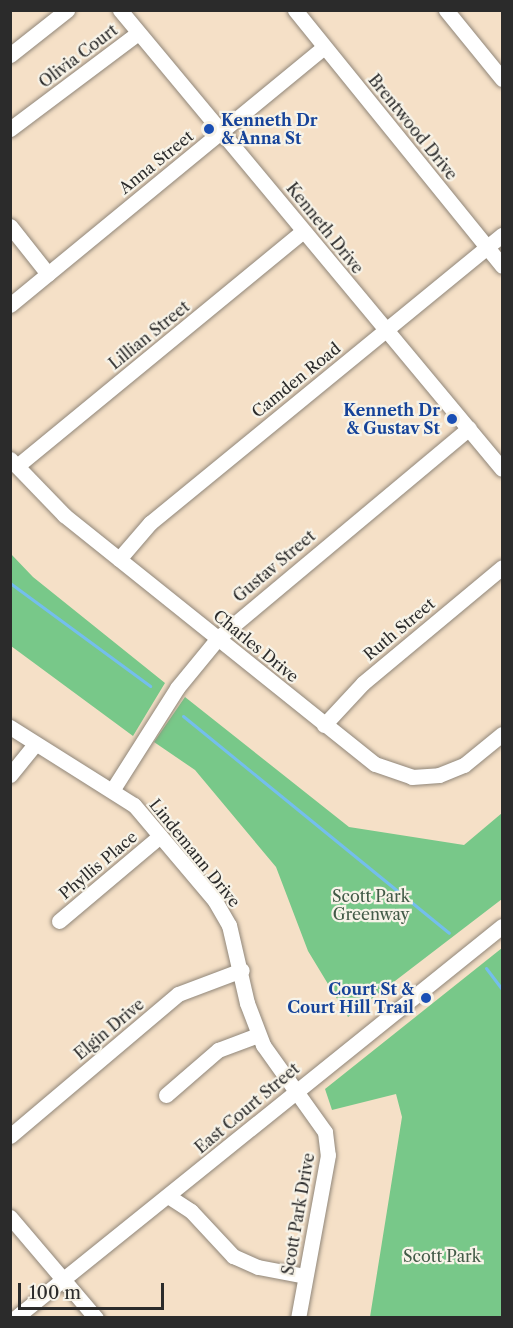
<!DOCTYPE html>
<html>
<head>
<meta charset="utf-8">
<style>
	body { margin:0 }
	#map { position:relative; width:513px; height:1328px; overflow:hidden; background:#f5e0c7; font-family:"Libre Caslon Text",serif }
	div>[style] { position:absolute }
	.green>* { inset:0; background:#78c889 }
	.stream>* { height:3px; margin:-1.5px; padding:0 1.5px; transform-origin:1.5px; border-radius:1.5px; background:#74beed }
	.roads { filter:drop-shadow(0 0 2px #908679) drop-shadow(0 0 2px #908679) }
	.minor>* { height:15px; margin:-7.5px; padding:0 7.5px; transform-origin:7.5px; border-radius:7.5px; background:#fff }
	.dots>* { width:16px; height:16px; translate:-50% -50%; box-sizing:border-box; border:3px solid #f7f3e8; border-radius:50% }
	span { translate:-50% -50%; white-space:nowrap; text-align:center; line-height:1.15; -webkit-text-stroke:4.5px #f7f3e8; paint-order:stroke }
	.street-label { font-size:16px; color:#2b2b2b }
	.transit-label { font-size:16px; color:#164399; font-weight:700 }
	.left { translate:0 -50%; text-align:left }
	.right { translate:-100% -50%; text-align:right }
	.park-label { font-size:16px; color:#425a47 }
	.frame { position:absolute; inset:0; border:12px solid #2b2b2b; pointer-events:none }
	.scale { position:absolute; left:18px; top:1283px; width:146px; height:27px; box-sizing:border-box; border:3px solid #2b2b2b; border-top:0; padding-left:8px; font-size:18px; line-height:21px; white-space:nowrap; color:#2b2b2b; -webkit-text-stroke:4px #f7f3e8; paint-order:stroke }
</style>
</head>
<body>
<div id="map">
	<div class="green">
		<i style="clip-path:polygon(11px 554px,33px 577px,165px 683px,133px 736px,11px 646px)"></i>
		<i style="clip-path:polygon(185px 697px,349px 827px,464px 845px,502px 813px,502px 899px,348px 1017px,308px 951px,276px 867px,195px 770px,154px 742px)"></i>
		<i style="clip-path:polygon(502px 948px,502px 1317px,370px 1317px,402px 1117px,396px 1094px,332px 1110px,325px 1089px)"></i>
	</div>
	<div class="stream">
		<i style="left:10px;top:583px;width:174px;rotate:36.3deg"></i>
		<i style="left:183px;top:716px;width:343px;rotate:39.2deg"></i>
		<i style="left:486px;top:968px;width:26px;rotate:53deg"></i>
	</div>
	<div class="roads">
		<div class="minor">
			<i style="left:120px;top:10px;width:597px;rotate:50.23deg"></i>
			<i style="left:295px;top:10px;width:329px;rotate:51deg"></i>
			<i style="left:446px;top:10px;width:89px;rotate:50.9deg"></i>
			<i style="left:10px;top:55px;width:73px;rotate:-38.3deg"></i>
			<i style="left:10px;top:129px;width:160px;rotate:-36.9deg"></i>
			<i style="left:10px;top:226px;width:61px;rotate:51.6deg"></i>
			<i style="left:10px;top:305px;width:406px;rotate:-39.4deg"></i>
			<i style="left:10px;top:459px;width:78px;rotate:46deg"></i>
			<i style="left:64px;top:515px;width:398px;rotate:38.7deg"></i>
			<i style="left:375px;top:764px;width:39px;rotate:19deg"></i>
			<i style="left:412px;top:777px;width:27px;rotate:-4deg"></i>
			<i style="left:439px;top:775px;width:27px;rotate:-22deg"></i>
			<i style="left:464px;top:765px;width:49px;rotate:-39.2deg"></i>
			<i style="left:17px;top:466px;width:370px;rotate:-39.4deg"></i>
			<i style="left:119px;top:559px;width:48px;rotate:-49.3deg"></i>
			<i style="left:150px;top:523px;width:455px;rotate:-39.3deg"></i>
			<i style="left:324px;top:725px;width:57px;rotate:-47.1deg"></i>
			<i style="left:363px;top:683px;width:181px;rotate:-39.8deg"></i>
			<i style="left:10px;top:727px;width:146px;rotate:32.2deg"></i>
			<i style="left:134px;top:805px;width:126px;rotate:49.8deg"></i>
			<i style="left:215px;top:901px;width:28px;rotate:60deg"></i>
			<i style="left:229px;top:925px;width:80px;rotate:77deg"></i>
			<i style="left:247px;top:1003px;width:45px;rotate:69.1deg"></i>
			<i style="left:263px;top:1045px;width:107px;rotate:54.5deg"></i>
			<i style="left:325px;top:1132px;width:23px;rotate:83deg"></i>
			<i style="left:328px;top:1155px;width:166px;rotate:100.4deg"></i>
			<i style="left:10px;top:775px;width:38px;rotate:-51deg"></i>
			<i style="left:113px;top:789px;width:120px;rotate:-57.6deg"></i>
			<i style="left:177px;top:688px;width:65px;rotate:-50.6deg"></i>
			<i style="left:218px;top:638px;width:327px;rotate:-39.9deg"></i>
			<i style="left:59px;top:921px;width:132px;rotate:-40.1deg"></i>
			<i style="left:166px;top:1095px;width:69px;rotate:-40.9deg"></i>
			<i style="left:218px;top:1050px;width:43px;rotate:-20.6deg"></i>
			<i style="left:10px;top:1136px;width:220px;rotate:-40.2deg"></i>
			<i style="left:178px;top:994px;width:68px;rotate:-20.6deg"></i>
			<i style="left:168px;top:1196px;width:27px;rotate:33deg"></i>
			<i style="left:191px;top:1211px;width:62px;rotate:47deg"></i>
			<i style="left:233px;top:1256px;width:27px;rotate:24deg"></i>
			<i style="left:258px;top:1267px;width:48px;rotate:10.8deg"></i>
			<i style="left:10px;top:1217px;width:133px;rotate:49.6deg"></i>
			<i style="left:15px;top:1318px;width:625px;rotate:-38.83deg"></i>
		</div>
	</div>
	<div class="dots">
		<i style="left:209px;top:129px;background:#1a4fb4"></i>
		<i style="left:452px;top:419px;background:#1a4fb4"></i>
		<i style="left:426px;top:998px;background:#1a4fb4"></i>
	</div>
	<div class="street-label">
		<span style="left:78px;top:56px;rotate:-37deg">Olivia Court</span>
		<span style="left:413px;top:127px;rotate:51deg">Brentwood Drive</span>
		<span style="left:156px;top:162px;rotate:-39deg">Anna Street</span>
		<span style="left:325px;top:228px;rotate:51deg">Kenneth Drive</span>
		<span style="left:149px;top:335px;rotate:-39deg">Lillian Street</span>
		<span style="left:296px;top:380px;rotate:-39deg">Camden Road</span>
		<span style="left:274px;top:566px;rotate:-40deg">Gustav Street</span>
		<span style="left:399px;top:629px;rotate:-40deg">Ruth Street</span>
		<span style="left:256px;top:646px;rotate:39deg">Charles Drive</span>
		<span style="left:195px;top:853px;rotate:51deg">Lindemann Drive</span>
		<span style="left:98px;top:865px;rotate:-40deg">Phyllis Place</span>
		<span style="left:109px;top:1029px;rotate:-40deg">Elgin Drive</span>
		<span style="left:247px;top:1108px;rotate:-40deg">East Court Street</span>
		<span style="left:298px;top:1214px;rotate:-80deg">Scott Park Drive</span>
	</div>
	<div class="transit-label">
		<span class="left" style="left:221px;top:129px">Kenneth Dr<br>&amp; Anna St</span>
		<span class="right" style="left:440px;top:419px">Kenneth Dr<br>&amp; Gustav St</span>
		<span class="right" style="left:414px;top:998px">Court St &amp;<br>Court Hill Trail</span>
	</div>
	<div class="park-label">
		<span style="left:371px;top:905px">Scott Park<br>Greenway</span>
		<span style="left:442px;top:1256px">Scott Park</span>
	</div>
	<div class="frame"></div>
	<div class="scale">100 m</div>
</div>
</body>
</html>
